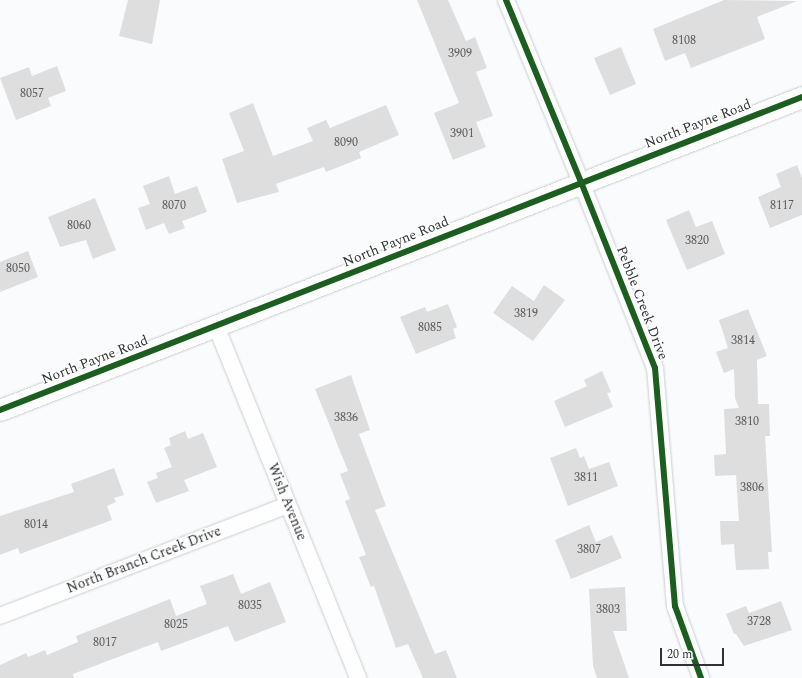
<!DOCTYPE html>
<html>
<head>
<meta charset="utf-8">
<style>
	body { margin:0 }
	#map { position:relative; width:802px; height:678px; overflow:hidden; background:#f9fbfd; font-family:Spectral,serif }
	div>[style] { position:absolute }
	.building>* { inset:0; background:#dedede }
	.roads { filter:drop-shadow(0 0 1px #cbcdcf) drop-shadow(0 0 1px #cbcdcf) }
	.minor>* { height:16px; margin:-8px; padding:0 8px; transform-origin:8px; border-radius:8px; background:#fefeff }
	.tertiary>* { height:21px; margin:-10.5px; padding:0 10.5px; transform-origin:10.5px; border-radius:10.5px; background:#fefeff }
	.cycleway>* { height:6px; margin:-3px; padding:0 3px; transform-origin:3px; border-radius:3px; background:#1b5e20 }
	span { translate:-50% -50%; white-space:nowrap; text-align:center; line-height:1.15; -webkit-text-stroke:3px #fff; paint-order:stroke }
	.number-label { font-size:12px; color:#5b5c5e }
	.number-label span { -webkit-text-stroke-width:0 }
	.street-label { font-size:14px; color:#2f3133 }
	.scale { position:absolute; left:660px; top:648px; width:64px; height:18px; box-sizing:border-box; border:2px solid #2f3133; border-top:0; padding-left:5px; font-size:12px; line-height:14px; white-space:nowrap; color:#2f3133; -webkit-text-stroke:3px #fff; paint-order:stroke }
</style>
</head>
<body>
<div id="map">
	<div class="building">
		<i style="clip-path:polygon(128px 0,160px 0,152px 44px,119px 36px)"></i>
		<i style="clip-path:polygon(417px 0,448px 0,466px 41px,475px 37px,487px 68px,476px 72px,493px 116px,476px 122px,486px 147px,453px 160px,434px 113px,459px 103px)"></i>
		<i style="clip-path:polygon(724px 0,797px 1px,757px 17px,765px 39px,691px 68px,685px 53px,665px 61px,653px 29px)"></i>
		<i style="clip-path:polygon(621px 47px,636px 84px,610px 95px,594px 58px)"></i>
		<i style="clip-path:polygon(57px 66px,66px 91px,48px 98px,51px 106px,16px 120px,0 78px,29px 67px,32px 76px)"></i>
		<i style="clip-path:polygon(253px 103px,273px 156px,313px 141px,307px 128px,326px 120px,330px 128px,386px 105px,399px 135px,359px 152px,361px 158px,326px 172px,324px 167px,276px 184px,279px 192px,237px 203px,222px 159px,244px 151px,229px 113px)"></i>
		<i style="clip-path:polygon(797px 165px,802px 178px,802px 215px,770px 228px,758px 197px,781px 187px,776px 174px)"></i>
		<i style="clip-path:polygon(169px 176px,175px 194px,197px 186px,207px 212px,182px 221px,185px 228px,169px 234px,164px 223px,146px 230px,138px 208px,150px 204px,143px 186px)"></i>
		<i style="clip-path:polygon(95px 198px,116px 250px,93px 259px,86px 240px,60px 247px,48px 217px)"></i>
		<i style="clip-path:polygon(689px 210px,696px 227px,712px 221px,725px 254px,687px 270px,666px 220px)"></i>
		<i style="clip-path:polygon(28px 251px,38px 277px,0 292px,0 262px)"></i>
		<i style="clip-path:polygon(544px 285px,565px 300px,533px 341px,493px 313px,512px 286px,534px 301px)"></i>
		<i style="clip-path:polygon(448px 304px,457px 327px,453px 329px,456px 338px,416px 354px,400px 317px,425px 307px,427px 312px)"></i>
		<i style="clip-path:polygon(748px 309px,767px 356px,757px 360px,758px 404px,769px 404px,770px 436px,765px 436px,772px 552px,768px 552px,769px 569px,736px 570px,734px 544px,721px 545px,720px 521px,739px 521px,736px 475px,715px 476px,714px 455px,726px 454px,724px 409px,739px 408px,735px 398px,734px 369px,724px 373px,716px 352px,728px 348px,719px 320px)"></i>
		<i style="clip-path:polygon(602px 371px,611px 392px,607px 393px,613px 407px,565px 427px,554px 401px,587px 386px,584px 380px)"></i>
		<i style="clip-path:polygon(351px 375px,370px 430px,359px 434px,386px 506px,375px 510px,435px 654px,446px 650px,457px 678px,423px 678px,408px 644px,396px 648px,374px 586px,371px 587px,359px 557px,366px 555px,345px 501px,350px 499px,340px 474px,348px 471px,315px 389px)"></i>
		<i style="clip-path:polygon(185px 431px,188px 439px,203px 433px,217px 467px,184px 480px,189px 491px,156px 503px,147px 482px,158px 478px,156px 473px,172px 467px,164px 448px,171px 445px,169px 438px)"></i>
		<i style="clip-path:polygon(576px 448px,580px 458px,584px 456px,589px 469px,609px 462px,618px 486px,568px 506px,550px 458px)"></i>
		<i style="clip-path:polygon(114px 468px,124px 495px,114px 498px,116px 502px,107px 506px,112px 520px,20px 554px,18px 548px,0 555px,0 516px,74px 492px,71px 484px)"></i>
		<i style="clip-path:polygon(589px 525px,596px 542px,612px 535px,622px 558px,571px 579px,555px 540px)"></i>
		<i style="clip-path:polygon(233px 574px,241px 594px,270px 582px,286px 622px,235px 642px,228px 626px,161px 651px,158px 642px,73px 674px,74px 678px,0 678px,0 665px,26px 653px,28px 657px,45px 650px,47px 655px,78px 642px,76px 636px,170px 599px,176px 616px,207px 604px,200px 586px)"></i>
		<i style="clip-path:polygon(625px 587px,627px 631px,613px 631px,629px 678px,597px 678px,593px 666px,589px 589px)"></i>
		<i style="clip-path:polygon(781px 601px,792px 630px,744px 646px,736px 634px,734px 634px,726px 614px,746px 606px,749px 613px)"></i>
	</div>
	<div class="roads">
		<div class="minor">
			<i style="left:506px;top:0;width:197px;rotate:67.6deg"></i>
			<i style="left:581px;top:182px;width:200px;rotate:68.3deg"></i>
			<i style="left:655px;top:368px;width:239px;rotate:85.2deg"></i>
			<i style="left:675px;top:606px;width:77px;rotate:70.1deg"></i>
			<i style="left:216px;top:326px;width:380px;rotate:68deg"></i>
			<i style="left:0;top:616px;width:308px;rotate:-21.1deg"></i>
		</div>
		<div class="tertiary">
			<i style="left:0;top:410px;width:861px;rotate:-21.32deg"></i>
		</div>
	</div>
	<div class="cycleway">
		<i style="left:506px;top:0;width:197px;rotate:67.6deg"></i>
		<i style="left:581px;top:182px;width:200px;rotate:68.3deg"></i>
		<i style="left:655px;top:368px;width:239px;rotate:85.2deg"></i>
		<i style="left:675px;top:606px;width:77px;rotate:70.1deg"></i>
		<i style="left:0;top:410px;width:861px;rotate:-21.32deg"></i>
	</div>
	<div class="number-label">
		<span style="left:684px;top:41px">8108</span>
		<span style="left:460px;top:54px">3909</span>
		<span style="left:32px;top:94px">8057</span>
		<span style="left:462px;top:134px">3901</span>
		<span style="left:346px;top:143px">8090</span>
		<span style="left:174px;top:206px">8070</span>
		<span style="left:782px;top:206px">8117</span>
		<span style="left:79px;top:226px">8060</span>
		<span style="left:697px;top:241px">3820</span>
		<span style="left:18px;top:269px">8050</span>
		<span style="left:526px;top:314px">3819</span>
		<span style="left:430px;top:328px">8085</span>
		<span style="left:743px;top:341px">3814</span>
		<span style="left:346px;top:418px">3836</span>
		<span style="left:747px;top:422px">3810</span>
		<span style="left:586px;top:478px">3811</span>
		<span style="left:752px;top:488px">3806</span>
		<span style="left:36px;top:525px">8014</span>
		<span style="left:589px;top:550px">3807</span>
		<span style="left:250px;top:606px">8035</span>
		<span style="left:608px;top:610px">3803</span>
		<span style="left:759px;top:622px">3728</span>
		<span style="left:176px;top:625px">8025</span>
		<span style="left:105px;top:643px">8017</span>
	</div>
	<div class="street-label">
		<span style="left:698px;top:124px;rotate:-21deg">North Payne Road</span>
		<span style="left:396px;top:242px;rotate:-22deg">North Payne Road</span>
		<span style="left:642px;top:303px;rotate:69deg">Pebble Creek Drive</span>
		<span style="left:95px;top:360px;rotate:-21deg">North Payne Road</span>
		<span style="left:287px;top:502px;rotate:68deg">Wish Avenue</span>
		<span style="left:144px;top:560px;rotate:-21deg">North Branch Creek Drive</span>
	</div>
	<div class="scale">20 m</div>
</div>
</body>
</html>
